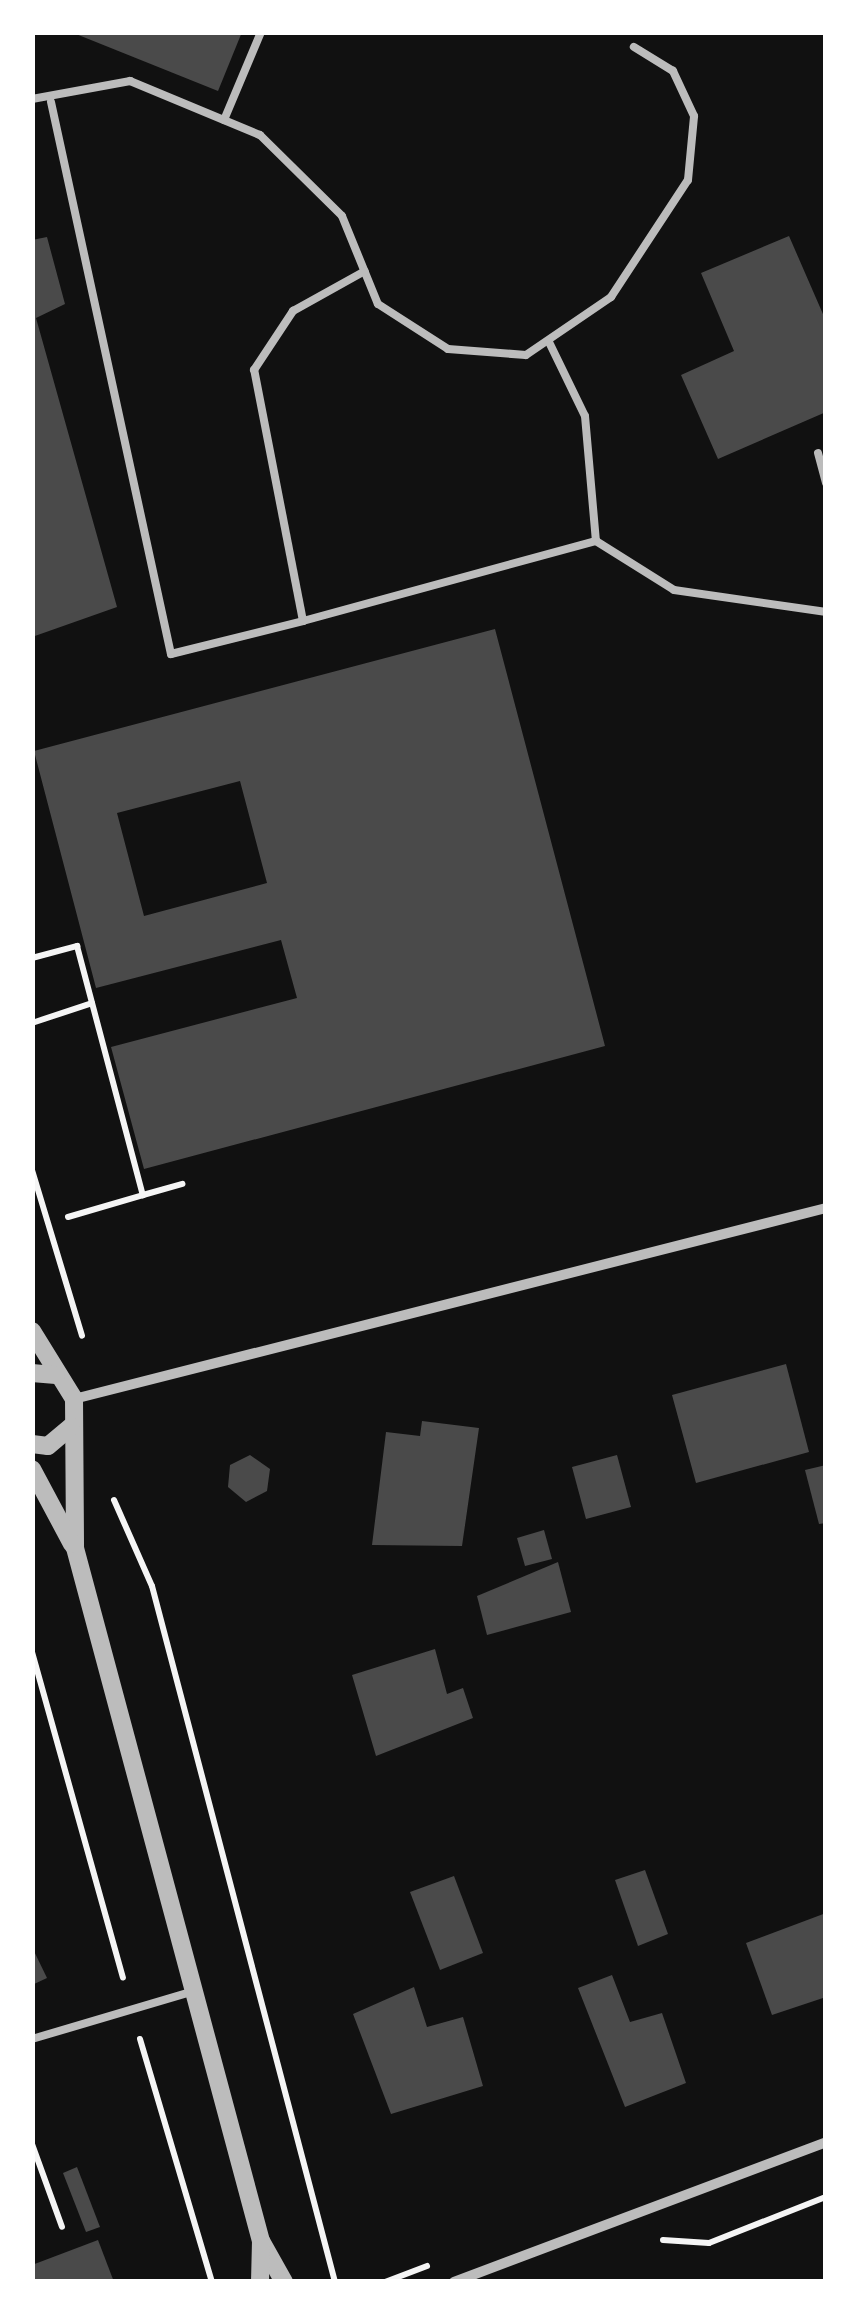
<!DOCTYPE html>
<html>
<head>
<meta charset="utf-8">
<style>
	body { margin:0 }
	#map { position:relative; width:858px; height:2314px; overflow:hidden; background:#111; font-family:"Golos Text",sans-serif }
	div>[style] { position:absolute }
	.building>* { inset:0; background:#4a4a4a }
	.path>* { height:6px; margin:-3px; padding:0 3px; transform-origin:3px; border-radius:3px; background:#f5f5f5 }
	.service>* { height:8px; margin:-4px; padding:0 4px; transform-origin:4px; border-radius:4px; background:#bcbcbc }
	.minor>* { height:10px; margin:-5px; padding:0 5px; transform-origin:5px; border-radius:5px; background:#bcbcbc }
	.tertiary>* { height:18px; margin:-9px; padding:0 9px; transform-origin:9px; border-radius:9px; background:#bcbcbc }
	span { translate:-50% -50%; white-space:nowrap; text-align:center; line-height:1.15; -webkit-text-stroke:8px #fff; paint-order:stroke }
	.frame { position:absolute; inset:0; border:35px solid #fff; pointer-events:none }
</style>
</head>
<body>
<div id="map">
	<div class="building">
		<i style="clip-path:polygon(71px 32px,242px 32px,218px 91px)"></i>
		<i style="clip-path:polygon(789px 236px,826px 321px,826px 412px,718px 459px,681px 375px,734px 351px,701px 273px)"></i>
		<i style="clip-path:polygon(47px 237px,65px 304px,36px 318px,117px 607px,32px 637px,32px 240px)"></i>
		<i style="clip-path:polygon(evenodd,495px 629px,605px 1046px,144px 1169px,111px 1047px,297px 998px,281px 940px,96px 988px,34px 751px,495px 629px,240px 781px,267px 883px,144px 916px,117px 813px,240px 781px)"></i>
		<i style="clip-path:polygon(786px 1364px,809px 1452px,696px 1483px,672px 1395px)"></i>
		<i style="clip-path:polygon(422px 1421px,479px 1428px,462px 1546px,372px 1545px,386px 1432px,420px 1436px)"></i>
		<i style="clip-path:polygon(250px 1455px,270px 1469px,267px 1491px,246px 1502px,228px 1487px,230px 1465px)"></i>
		<i style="clip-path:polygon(617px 1455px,631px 1507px,586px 1519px,572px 1467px)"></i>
		<i style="clip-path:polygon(826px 1465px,826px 1523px,819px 1524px,805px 1470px)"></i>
		<i style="clip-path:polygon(544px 1530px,552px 1559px,525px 1566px,517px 1538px)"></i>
		<i style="clip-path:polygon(558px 1562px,571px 1612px,487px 1635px,477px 1596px)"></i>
		<i style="clip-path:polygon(435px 1649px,447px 1694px,463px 1688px,473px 1718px,376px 1756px,352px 1675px)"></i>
		<i style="clip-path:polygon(645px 1870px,668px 1934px,638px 1946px,615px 1880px)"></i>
		<i style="clip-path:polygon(454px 1876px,483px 1953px,440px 1970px,410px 1892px)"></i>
		<i style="clip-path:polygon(826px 1913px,826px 1997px,772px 2015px,746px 1943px)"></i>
		<i style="clip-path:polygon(32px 1947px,47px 1978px,32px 1985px)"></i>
		<i style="clip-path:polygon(612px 1975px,630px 2022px,662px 2013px,686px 2083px,625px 2107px,578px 1988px)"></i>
		<i style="clip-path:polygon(414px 1987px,427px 2027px,463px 2017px,483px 2086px,391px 2114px,353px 2014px)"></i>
		<i style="clip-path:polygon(77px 2167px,100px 2227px,86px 2232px,63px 2173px)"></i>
		<i style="clip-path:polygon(98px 2240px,114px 2282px,32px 2282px,32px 2265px)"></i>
	</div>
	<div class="path">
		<i style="left:32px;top:958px;width:47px;rotate:-14.9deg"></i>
		<i style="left:77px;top:946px;width:258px;rotate:75.2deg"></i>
		<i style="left:143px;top:1195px;width:41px;rotate:-15.8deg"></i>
		<i style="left:35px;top:1022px;width:60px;rotate:-18.4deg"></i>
		<i style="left:32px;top:1170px;width:173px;rotate:73.2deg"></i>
		<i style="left:68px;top:1217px;width:78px;rotate:-16.3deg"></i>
		<i style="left:114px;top:1500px;width:94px;rotate:66.2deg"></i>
		<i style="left:152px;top:1586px;width:720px;rotate:75.27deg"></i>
		<i style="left:32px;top:1652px;width:338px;rotate:74.4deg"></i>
		<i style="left:140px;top:2039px;width:253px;rotate:73.5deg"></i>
		<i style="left:32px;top:2144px;width:88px;rotate:70.1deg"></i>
		<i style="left:663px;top:2240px;width:46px;rotate:3.7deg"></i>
		<i style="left:709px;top:2243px;width:126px;rotate:-21.5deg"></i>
		<i style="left:385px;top:2282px;width:45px;rotate:-20.9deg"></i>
	</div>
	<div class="service">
		<i style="left:32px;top:99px;width:100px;rotate:-10.4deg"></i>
		<i style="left:130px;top:81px;width:141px;rotate:22.6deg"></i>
		<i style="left:260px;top:135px;width:115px;rotate:44.6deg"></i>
		<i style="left:342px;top:216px;width:95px;rotate:67.8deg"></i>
		<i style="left:378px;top:304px;width:83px;rotate:32.7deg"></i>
		<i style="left:448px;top:349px;width:78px;rotate:4.4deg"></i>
		<i style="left:526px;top:355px;width:103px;rotate:-34.3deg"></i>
		<i style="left:611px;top:297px;width:140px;rotate:-56.7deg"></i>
		<i style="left:688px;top:180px;width:64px;rotate:-84.6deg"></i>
		<i style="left:694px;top:116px;width:50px;rotate:-115deg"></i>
		<i style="left:673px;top:71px;width:46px;rotate:-148.4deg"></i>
		<i style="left:51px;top:102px;width:565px;rotate:77.74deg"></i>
		<i style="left:171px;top:654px;width:136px;rotate:-14deg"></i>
		<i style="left:303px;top:621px;width:256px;rotate:-101deg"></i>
		<i style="left:254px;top:370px;width:71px;rotate:-56.5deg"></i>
		<i style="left:293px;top:311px;width:82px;rotate:-29.1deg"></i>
		<i style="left:224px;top:120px;width:95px;rotate:-67.2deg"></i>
		<i style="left:549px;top:342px;width:82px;rotate:64.1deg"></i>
		<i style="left:585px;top:416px;width:125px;rotate:85deg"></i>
		<i style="left:596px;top:541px;width:92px;rotate:32.1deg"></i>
		<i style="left:674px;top:590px;width:154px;rotate:8.2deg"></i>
		<i style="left:818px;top:453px;width:31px;rotate:75deg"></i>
		<i style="left:303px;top:621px;width:304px;rotate:-15.3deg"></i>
		<i style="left:32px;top:2039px;width:166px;rotate:-16.5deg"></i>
	</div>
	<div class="minor">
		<i style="left:74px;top:1399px;width:776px;rotate:-14.25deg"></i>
		<i style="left:454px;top:2282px;width:397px;rotate:-20.6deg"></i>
	</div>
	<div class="tertiary">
		<i style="left:32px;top:1331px;width:80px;rotate:58.3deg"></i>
		<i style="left:74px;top:1399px;width:149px;rotate:89.6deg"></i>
		<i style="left:75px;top:1548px;width:718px;rotate:74.98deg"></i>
		<i style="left:261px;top:2241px;width:47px;rotate:60.7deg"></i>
		<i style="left:32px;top:1373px;width:24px;rotate:5deg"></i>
		<i style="left:32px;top:1444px;width:16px;rotate:7deg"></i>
		<i style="left:48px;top:1446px;width:30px;rotate:-40deg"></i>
		<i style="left:32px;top:1469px;width:85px;rotate:61.9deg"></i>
		<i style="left:260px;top:2282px;width:40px;rotate:-88.6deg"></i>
	</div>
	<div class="frame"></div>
</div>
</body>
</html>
